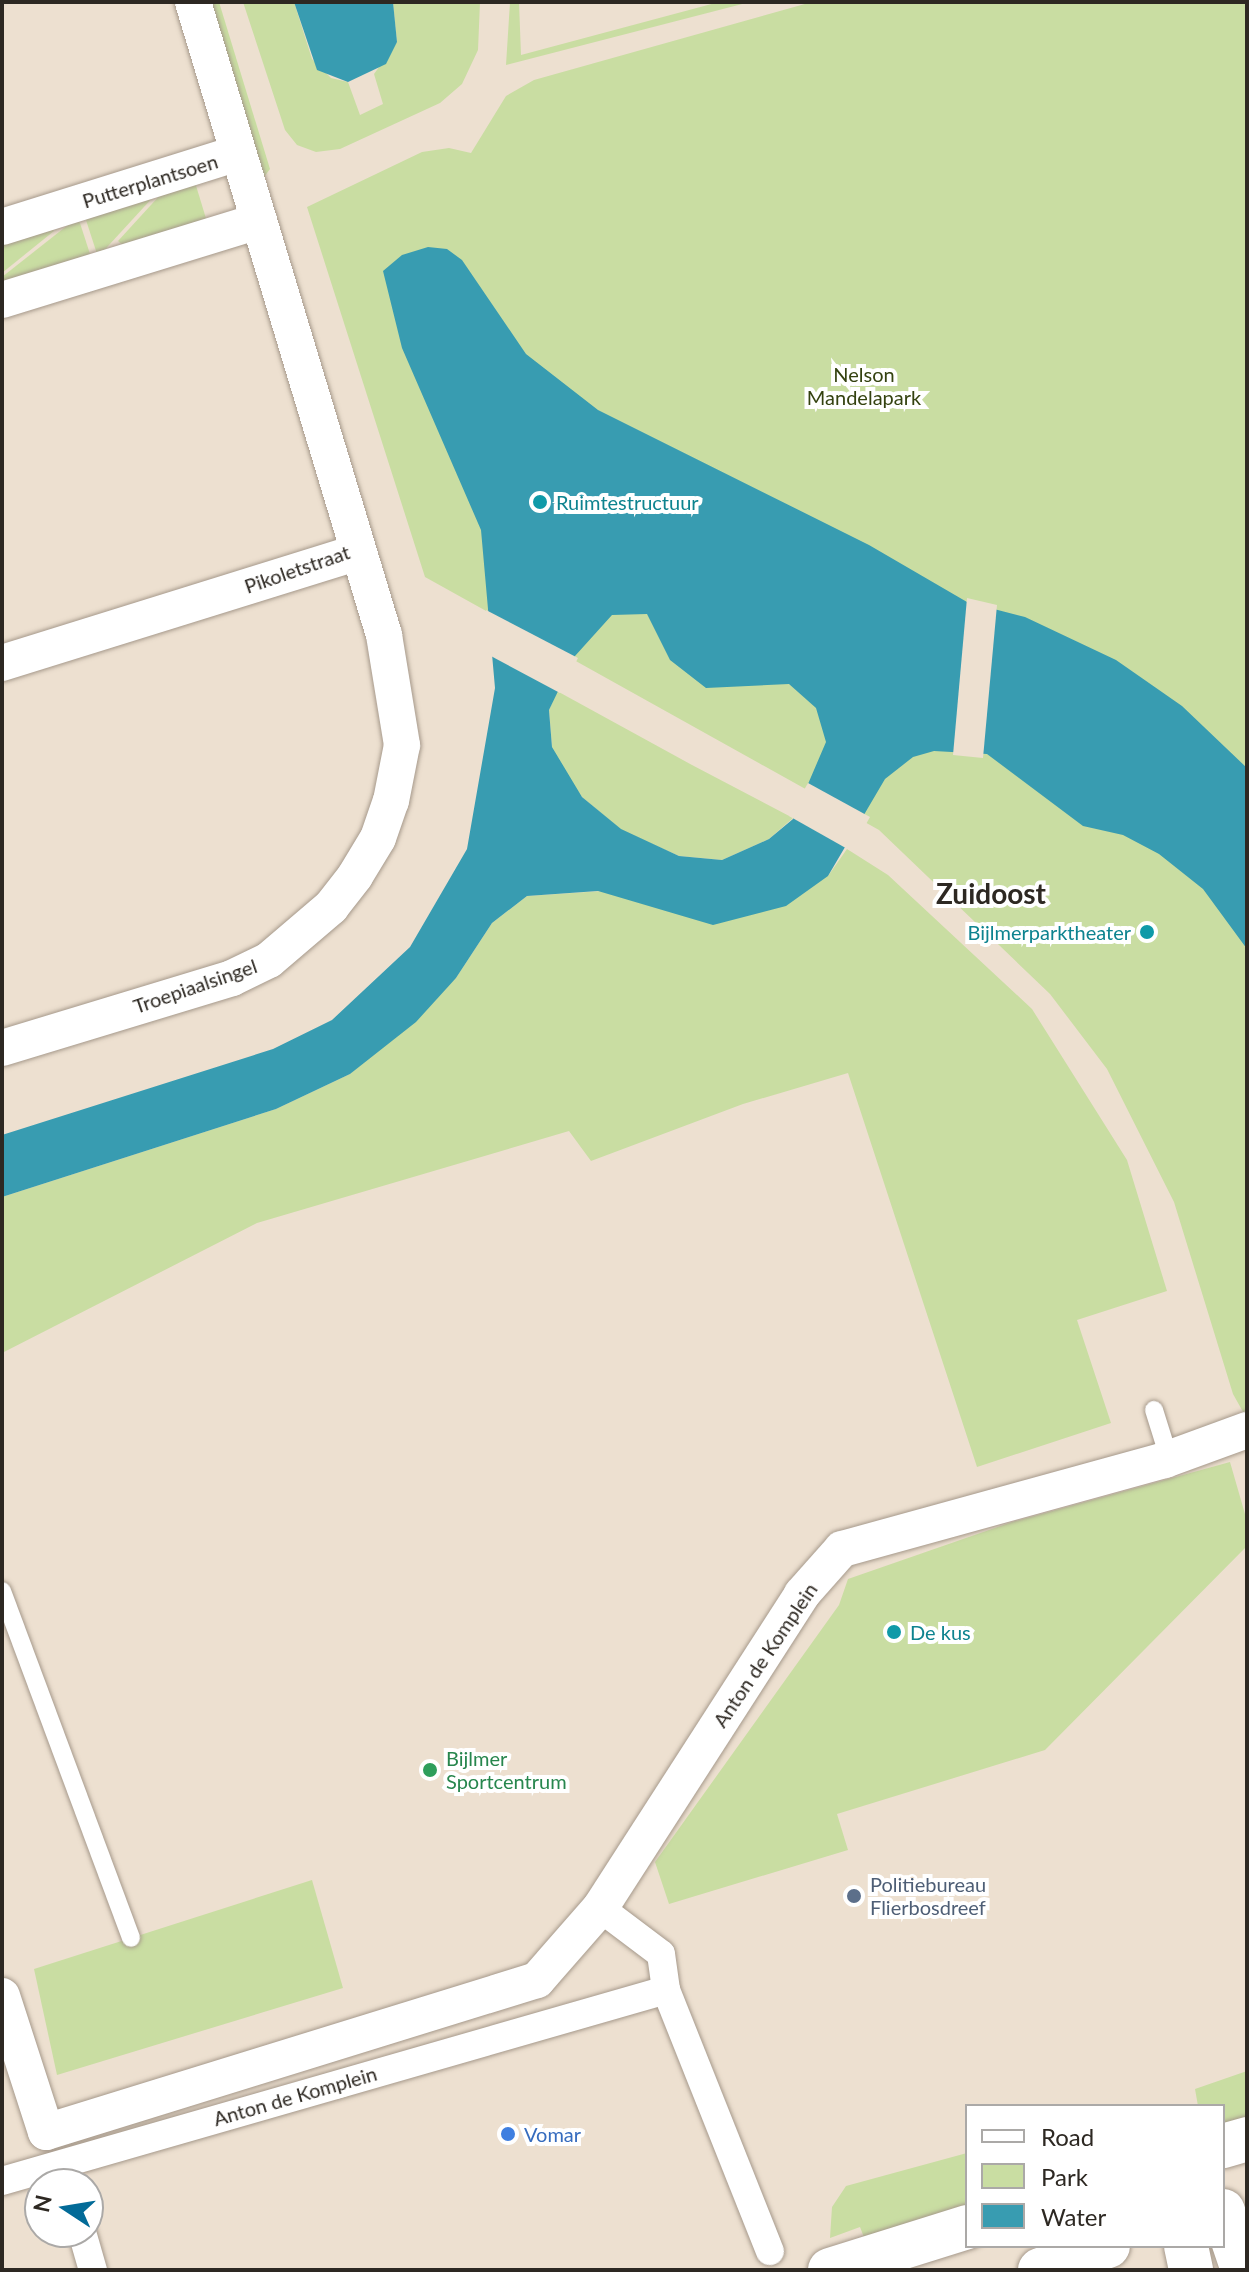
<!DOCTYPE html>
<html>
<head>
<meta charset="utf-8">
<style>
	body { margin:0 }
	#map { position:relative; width:1249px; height:2272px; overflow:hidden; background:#ede0d0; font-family:Lato,sans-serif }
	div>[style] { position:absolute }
	.green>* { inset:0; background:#c9dda2 }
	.water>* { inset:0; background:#389cb1 }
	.pier>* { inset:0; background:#ede0d0 }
	.roads { filter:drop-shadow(0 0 2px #a6998b) drop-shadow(0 0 2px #a6998b) }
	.service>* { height:18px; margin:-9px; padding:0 9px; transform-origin:9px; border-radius:9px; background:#fff }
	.pedestrian>* { height:28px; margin:-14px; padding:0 14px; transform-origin:14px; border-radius:14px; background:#fff }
	.minor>* { height:36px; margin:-18px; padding:0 18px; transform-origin:18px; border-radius:18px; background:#fff }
	.tertiary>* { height:44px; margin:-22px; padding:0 22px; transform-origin:22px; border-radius:22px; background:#fff }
	.dots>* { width:22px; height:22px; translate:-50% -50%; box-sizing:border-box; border:4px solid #fff; border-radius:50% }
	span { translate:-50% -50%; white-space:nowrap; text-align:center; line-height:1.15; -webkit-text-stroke:8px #fff; paint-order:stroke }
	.street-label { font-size:20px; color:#2d2822 }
	.park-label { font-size:20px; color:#344210 }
	.culture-label { font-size:20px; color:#0d838f }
	.left { translate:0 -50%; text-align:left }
	.right { translate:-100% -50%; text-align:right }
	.leisure-label { font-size:20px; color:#27864d }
	.service-label { font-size:20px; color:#4e5e75 }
	.shop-label { font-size:20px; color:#366cbe }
	.district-label { font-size:28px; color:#2d2822; font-weight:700 }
	.frame { position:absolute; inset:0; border:4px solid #2d2822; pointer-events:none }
	.legend { position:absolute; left:965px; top:2104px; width:260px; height:144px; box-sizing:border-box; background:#fff; border:2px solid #aba9a7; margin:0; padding:10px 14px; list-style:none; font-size:24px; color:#2d2822 }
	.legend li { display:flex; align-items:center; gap:16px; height:40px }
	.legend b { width:40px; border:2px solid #aba9a7 }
	.north { position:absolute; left:24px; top:2168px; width:80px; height:80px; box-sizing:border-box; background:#fff; border:2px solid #aba9a7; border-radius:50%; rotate:282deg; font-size:22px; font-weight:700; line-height:32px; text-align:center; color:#2d2822 }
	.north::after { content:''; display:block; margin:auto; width:28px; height:36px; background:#036b98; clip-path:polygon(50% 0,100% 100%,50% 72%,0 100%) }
</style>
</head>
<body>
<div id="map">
	<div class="green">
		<i style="clip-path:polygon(207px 2px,219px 2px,270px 169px,264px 177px)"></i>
		<i style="clip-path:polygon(243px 2px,294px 2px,312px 59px,331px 78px,348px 82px,360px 115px,383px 104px,374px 74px,397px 42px,393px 2px,480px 2px,478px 50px,462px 84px,440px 103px,340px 149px,316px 152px,297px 145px,285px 130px)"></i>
		<i style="clip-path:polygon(510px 2px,519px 2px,521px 55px,719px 2px,750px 2px,506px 65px)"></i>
		<i style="clip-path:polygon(812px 2px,1247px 2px,1247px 1419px,1233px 1394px,1174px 1202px,1107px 1069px,1050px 994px,879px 830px,425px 577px,307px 207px,422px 152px,449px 148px,471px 153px,506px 96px,534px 80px)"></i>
		<i style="clip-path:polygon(194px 179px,208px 225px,128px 250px,118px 241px,161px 194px)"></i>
		<i style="clip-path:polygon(155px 195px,98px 257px,85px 217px)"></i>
		<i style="clip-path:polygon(78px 217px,91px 257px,2px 285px,2px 277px)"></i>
		<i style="clip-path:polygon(48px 224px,54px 231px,2px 273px,2px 238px)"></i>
		<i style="clip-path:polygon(557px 691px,692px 765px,793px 818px,769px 839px,722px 860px,679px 856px,621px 830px,582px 797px,562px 770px,552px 747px,549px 710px)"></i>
		<i style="clip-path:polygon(847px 849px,888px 875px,1032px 1009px,1127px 1160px,1167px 1291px,1077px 1320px,1111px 1423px,977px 1467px,848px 1073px,743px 1104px,591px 1161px,569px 1131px,257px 1223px,2px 1353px,2px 1197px,276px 1109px,350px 1074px,456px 978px,492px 923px,527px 896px,828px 876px)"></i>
		<i style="clip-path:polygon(1230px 1462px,1247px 1521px,1247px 1546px,1045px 1750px,837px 1814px,848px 1850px,669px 1904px,655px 1862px,839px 1605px,848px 1579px,1012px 1522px)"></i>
		<i style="clip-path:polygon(312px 1880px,343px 1988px,57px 2075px,34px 1969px)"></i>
		<i style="clip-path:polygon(1247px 2071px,1247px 2125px,1223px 2130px,1223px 2106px,1198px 2106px,1195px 2089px)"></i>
		<i style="clip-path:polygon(967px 2153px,967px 2211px,867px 2245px,860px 2227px,830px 2238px,832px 2207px,846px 2186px)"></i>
	</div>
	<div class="water">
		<i style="clip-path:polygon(294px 2px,393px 2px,397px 42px,386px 64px,348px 82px,317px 70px)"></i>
		<i style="clip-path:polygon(evenodd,428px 247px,447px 249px,462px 260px,526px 354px,598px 410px,869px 545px,967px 602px,1025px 617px,1116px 660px,1182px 706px,1247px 768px,1247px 949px,1203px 889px,1159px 854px,1123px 835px,1083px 826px,987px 754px,934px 751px,913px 757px,885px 779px,828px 876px,786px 906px,713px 925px,598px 891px,527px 896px,492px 923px,456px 978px,416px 1022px,350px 1074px,276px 1109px,2px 1197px,2px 1135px,273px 1049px,332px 1020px,410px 947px,467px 849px,495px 688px,481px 530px,402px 348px,383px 271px,402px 255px,428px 247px,647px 614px,670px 660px,706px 688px,789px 684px,816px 708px,826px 742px,793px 819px,769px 839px,722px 860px,679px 856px,621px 829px,582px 797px,552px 747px,549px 710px,575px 656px,612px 615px,647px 614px)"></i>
	</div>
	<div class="pier">
		<i style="clip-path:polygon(967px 598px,997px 605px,983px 758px,953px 755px)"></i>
		<i style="clip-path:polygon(486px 610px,578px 658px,560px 693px,489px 655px)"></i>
		<i style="clip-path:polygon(808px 783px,870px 817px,851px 851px,789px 816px)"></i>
	</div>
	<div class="roads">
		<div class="service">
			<i style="left:1154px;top:1410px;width:50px;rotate:72.6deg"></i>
			<i style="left:2px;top:1591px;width:370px;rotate:69.6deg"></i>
		</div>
		<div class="pedestrian">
			<i style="left:600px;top:1908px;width:76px;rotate:37deg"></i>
			<i style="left:661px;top:1954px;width:36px;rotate:82deg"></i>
			<i style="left:666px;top:1990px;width:281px;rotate:68.3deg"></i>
			<i style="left:2px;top:2181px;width:691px;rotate:-16.05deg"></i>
			<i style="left:82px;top:2232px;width:40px;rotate:74deg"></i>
		</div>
		<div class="minor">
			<i style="left:2px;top:227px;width:247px;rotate:-17.4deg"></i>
			<i style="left:2px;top:300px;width:269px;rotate:-17.1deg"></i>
			<i style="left:2px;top:663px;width:373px;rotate:-17.3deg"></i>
			<i style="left:2px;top:1048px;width:240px;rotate:-16.9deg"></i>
			<i style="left:232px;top:978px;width:41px;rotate:-25.9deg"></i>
			<i style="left:269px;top:960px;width:82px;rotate:-40.5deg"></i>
			<i style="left:331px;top:907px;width:39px;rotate:-52deg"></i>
			<i style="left:355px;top:876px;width:44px;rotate:-58.8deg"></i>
			<i style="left:378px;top:838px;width:39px;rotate:-71deg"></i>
			<i style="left:391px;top:801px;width:57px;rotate:-78.9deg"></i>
			<i style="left:402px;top:745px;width:111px;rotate:-99.3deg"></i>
			<i style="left:384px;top:635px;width:661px;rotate:-106.79deg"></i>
			<i style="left:2px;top:1996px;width:143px;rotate:72.1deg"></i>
			<i style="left:46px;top:2132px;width:514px;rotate:-17.2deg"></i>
			<i style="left:537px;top:1980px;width:96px;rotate:-48.8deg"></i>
			<i style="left:600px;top:1908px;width:373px;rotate:-57.2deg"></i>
			<i style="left:802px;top:1594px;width:60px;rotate:-48.4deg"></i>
			<i style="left:842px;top:1549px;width:335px;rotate:-15.4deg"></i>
			<i style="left:1165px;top:1460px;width:87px;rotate:-20.1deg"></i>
		</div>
		<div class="tertiary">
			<i style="left:1223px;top:2146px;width:25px;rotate:-16deg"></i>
			<i style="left:1223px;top:2211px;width:62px;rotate:71.3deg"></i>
			<i style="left:1186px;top:2246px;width:25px;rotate:78deg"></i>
			<i style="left:830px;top:2270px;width:144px;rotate:-17.4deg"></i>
			<i style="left:1040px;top:2270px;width:72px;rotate:-19.4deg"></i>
		</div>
	</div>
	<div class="dots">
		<i style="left:540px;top:502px;background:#0f9aa8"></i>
		<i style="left:1147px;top:932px;background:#0f9aa8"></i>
		<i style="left:894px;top:1632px;background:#0f9aa8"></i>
		<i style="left:430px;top:1770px;background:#2e9e5b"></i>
		<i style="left:854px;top:1896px;background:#5c6f8a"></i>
		<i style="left:508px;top:2134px;background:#3f7fe0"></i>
	</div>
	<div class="street-label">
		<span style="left:150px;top:181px;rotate:-17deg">Putterplantsoen</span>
		<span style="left:297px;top:569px;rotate:-19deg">Pikoletstraat</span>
		<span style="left:195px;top:986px;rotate:-19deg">Troepiaalsingel</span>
		<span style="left:765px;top:1655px;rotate:-56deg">Anton de Komplein</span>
		<span style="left:295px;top:2096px;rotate:-16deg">Anton de Komplein</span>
	</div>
	<div class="park-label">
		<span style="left:864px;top:386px">Nelson<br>Mandelapark</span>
	</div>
	<div class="culture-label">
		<span class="left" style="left:556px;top:502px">Ruimtestructuur</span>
		<span class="right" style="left:1131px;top:932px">Bijlmerparktheater</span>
		<span class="left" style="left:910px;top:1632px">De kus</span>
	</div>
	<div class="leisure-label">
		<span class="left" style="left:446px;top:1770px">Bijlmer<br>Sportcentrum</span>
	</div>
	<div class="service-label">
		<span class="left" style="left:870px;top:1896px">Politiebureau<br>Flierbosdreef</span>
	</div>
	<div class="shop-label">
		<span class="left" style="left:524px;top:2134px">Vomar</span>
	</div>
	<div class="district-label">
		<span style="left:991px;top:893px">Zuidoost</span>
	</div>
	<div class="frame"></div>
	<ul class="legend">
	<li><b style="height:10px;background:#fff"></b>Road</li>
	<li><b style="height:22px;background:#c9dda2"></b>Park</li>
	<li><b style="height:22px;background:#389cb1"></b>Water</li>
	</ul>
	<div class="north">N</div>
</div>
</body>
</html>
